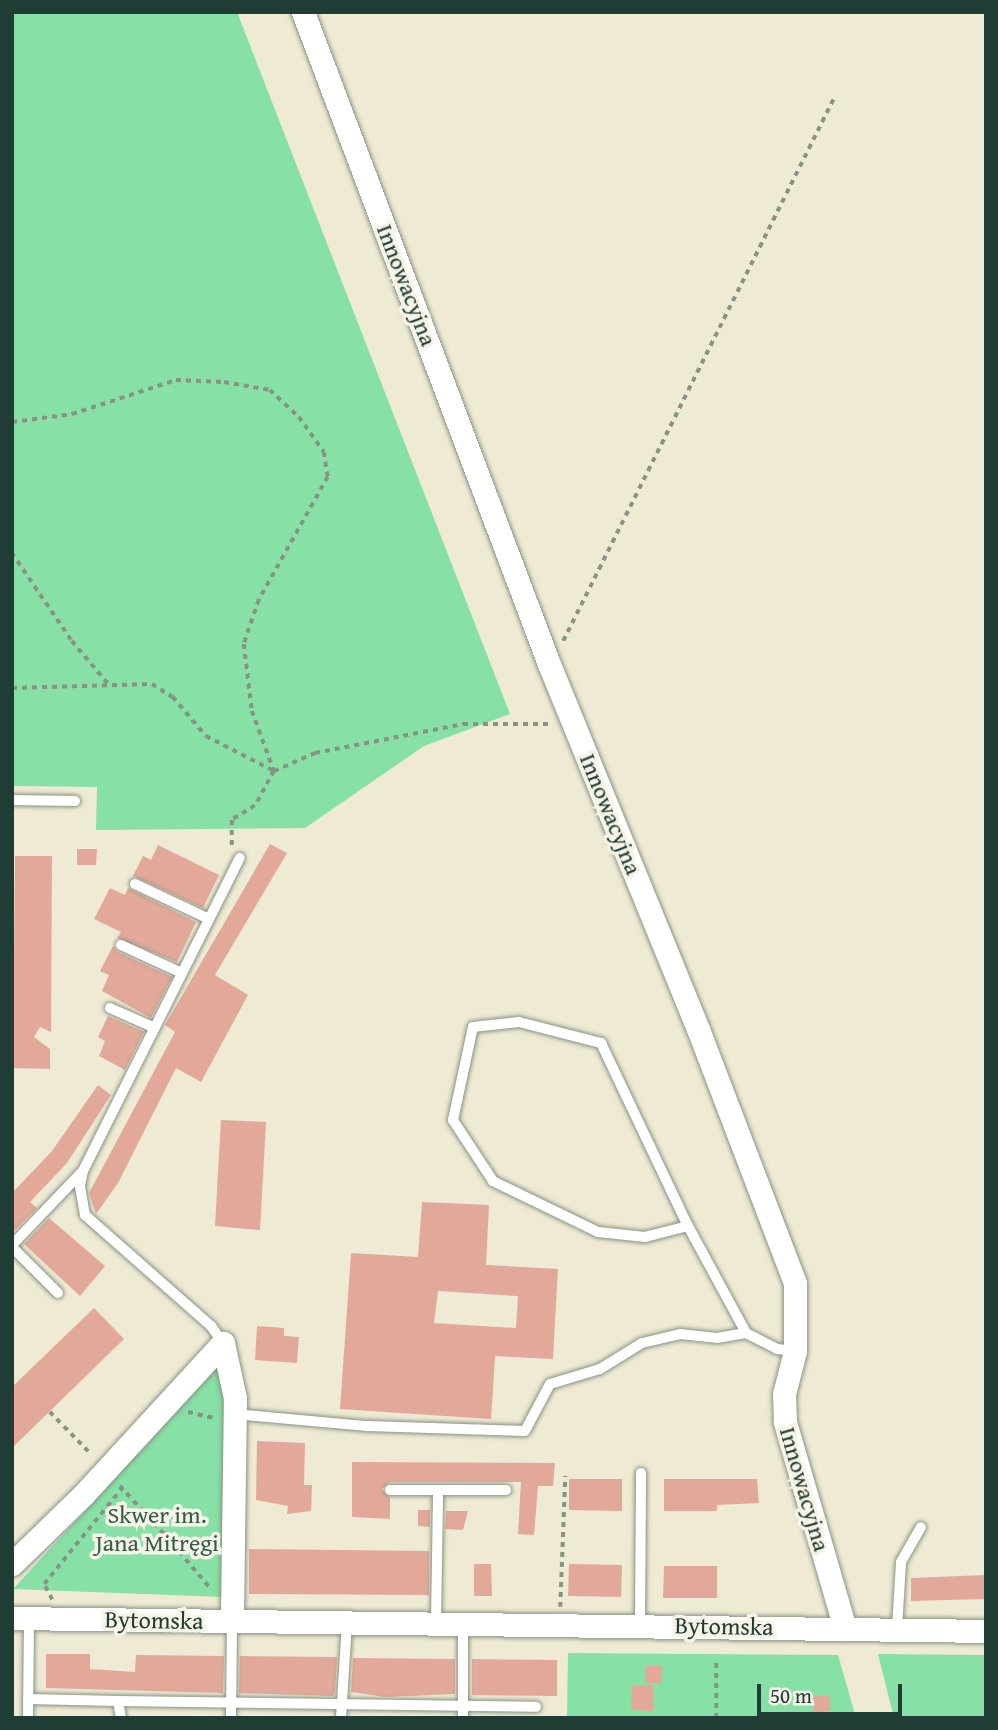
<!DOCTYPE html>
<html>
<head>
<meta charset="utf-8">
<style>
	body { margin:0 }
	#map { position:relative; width:998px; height:1730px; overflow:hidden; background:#efead3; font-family:"Gentium Book Plus",serif }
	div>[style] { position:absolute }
	.green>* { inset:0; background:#87e0a5 }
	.building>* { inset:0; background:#e2a99a }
	.path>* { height:3.5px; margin-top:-1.75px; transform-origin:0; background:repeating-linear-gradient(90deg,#879484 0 5px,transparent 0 10px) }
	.roads { filter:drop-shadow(0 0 2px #879484) drop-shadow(0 0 2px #879484) }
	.lane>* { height:10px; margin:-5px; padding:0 5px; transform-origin:5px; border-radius:5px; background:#fff }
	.street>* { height:23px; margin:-11.5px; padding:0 11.5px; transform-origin:11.5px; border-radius:11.5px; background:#fff }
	span { translate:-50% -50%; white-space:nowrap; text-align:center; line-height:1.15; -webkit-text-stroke:7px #f7f3e8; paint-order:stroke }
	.street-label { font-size:24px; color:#1f3d34 }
	.park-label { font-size:24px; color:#345e4b }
	.frame { position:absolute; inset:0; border:14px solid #1f3d34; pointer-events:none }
	.scale { position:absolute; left:757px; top:1684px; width:145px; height:32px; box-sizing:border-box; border:4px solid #1f3d34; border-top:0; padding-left:9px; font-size:21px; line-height:24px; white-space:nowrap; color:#1f3d34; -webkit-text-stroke:5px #f7f3e8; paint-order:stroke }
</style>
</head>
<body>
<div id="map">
	<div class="green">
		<i style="clip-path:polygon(12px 12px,237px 12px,510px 714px,424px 746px,305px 828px,96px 830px,97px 787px,12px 786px)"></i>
		<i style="clip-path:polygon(217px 1368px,223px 1388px,223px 1597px,13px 1589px)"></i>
		<i style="clip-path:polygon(568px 1653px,838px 1655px,856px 1718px,567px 1718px)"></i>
		<i style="clip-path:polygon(878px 1654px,986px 1655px,986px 1718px,894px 1718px)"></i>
	</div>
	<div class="building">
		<i style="clip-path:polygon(270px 844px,287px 853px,215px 975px,248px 995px,201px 1082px,176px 1068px,118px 1183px,96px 1214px,89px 1193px,175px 1032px,165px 1025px)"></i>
		<i style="clip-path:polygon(158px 845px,219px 875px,203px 908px,133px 876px,143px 856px,151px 860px)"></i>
		<i style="clip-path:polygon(77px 849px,97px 849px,96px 865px,77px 865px)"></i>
		<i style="clip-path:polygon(15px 856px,52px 856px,51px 1032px,40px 1027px,34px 1037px,50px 1049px,50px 1069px,13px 1068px)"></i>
		<i style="clip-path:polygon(110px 888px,125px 895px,128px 888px,196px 922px,177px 962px,117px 938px,121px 932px,94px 919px)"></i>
		<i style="clip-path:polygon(113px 946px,118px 952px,172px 977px,151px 1018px,102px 991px,109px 975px,100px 971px)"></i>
		<i style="clip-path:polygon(108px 1016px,144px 1032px,125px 1070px,99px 1056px,105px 1041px,98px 1037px)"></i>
		<i style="clip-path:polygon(98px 1085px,111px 1095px,67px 1163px,30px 1202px,37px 1208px,12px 1233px,12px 1193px,52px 1151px)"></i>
		<i style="clip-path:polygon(221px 1120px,266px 1122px,260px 1230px,215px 1226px)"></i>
		<i style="clip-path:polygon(evenodd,422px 1202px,489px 1205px,486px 1265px,558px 1269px,553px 1359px,495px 1356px,491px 1419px,340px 1409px,351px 1253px,418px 1257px,422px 1202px,438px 1291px,518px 1296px,516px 1328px,434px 1323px,438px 1291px)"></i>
		<i style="clip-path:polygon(49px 1218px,105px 1266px,80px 1296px,24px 1244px)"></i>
		<i style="clip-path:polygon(94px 1308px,124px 1339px,12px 1448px,12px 1387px)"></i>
		<i style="clip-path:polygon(257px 1326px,284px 1328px,284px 1336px,299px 1337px,297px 1363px,255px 1360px)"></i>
		<i style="clip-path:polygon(257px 1441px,305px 1443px,304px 1485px,312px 1485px,311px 1511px,287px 1514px,288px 1506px,256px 1500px)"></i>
		<i style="clip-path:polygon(352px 1462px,555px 1463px,553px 1486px,538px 1486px,534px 1535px,518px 1534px,521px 1482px,390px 1482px,382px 1489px,390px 1498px,390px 1519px,352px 1517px)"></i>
		<i style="clip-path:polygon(569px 1479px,622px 1479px,622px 1511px,569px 1510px)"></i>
		<i style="clip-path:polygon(664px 1479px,757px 1479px,759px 1503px,717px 1505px,717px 1511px,664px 1511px)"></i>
		<i style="clip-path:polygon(418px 1510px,430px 1510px,430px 1527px,418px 1526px)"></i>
		<i style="clip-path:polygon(446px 1511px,468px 1511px,463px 1530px,445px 1529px)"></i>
		<i style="clip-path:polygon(249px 1549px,429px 1551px,429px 1595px,249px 1594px)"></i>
		<i style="clip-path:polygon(474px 1564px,491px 1564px,492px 1596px,474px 1596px)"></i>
		<i style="clip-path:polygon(569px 1564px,622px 1565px,621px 1597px,568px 1596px)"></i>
		<i style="clip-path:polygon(664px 1566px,717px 1566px,717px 1598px,663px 1598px)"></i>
		<i style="clip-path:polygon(986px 1575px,986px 1599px,911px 1601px,911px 1578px)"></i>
		<i style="clip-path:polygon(46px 1654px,90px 1654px,90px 1669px,135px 1672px,136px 1655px,224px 1656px,223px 1693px,46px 1688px)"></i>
		<i style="clip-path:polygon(240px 1656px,337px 1657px,335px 1692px,333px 1696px,239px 1693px)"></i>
		<i style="clip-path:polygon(353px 1658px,455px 1659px,455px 1694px,386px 1697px,351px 1692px)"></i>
		<i style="clip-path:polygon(472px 1659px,557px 1660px,557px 1696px,472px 1695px)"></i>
		<i style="clip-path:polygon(645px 1666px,662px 1666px,662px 1683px,645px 1683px)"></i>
		<i style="clip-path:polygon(653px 1685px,653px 1711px,631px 1710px,632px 1686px)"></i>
		<i style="clip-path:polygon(814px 1696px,830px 1696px,830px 1711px,814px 1711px)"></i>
	</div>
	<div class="path">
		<i style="left:12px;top:422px;width:61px;rotate:-7.6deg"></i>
		<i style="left:72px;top:414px;width:109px;rotate:-18.1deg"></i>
		<i style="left:176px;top:380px;width:48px;rotate:2.4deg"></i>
		<i style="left:224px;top:382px;width:47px;rotate:9.9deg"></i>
		<i style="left:270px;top:390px;width:40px;rotate:43deg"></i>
		<i style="left:299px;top:417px;width:43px;rotate:54.5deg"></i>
		<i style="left:324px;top:452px;width:25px;rotate:81deg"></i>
		<i style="left:328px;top:477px;width:141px;rotate:119.3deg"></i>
		<i style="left:259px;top:600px;width:46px;rotate:108.8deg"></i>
		<i style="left:244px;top:644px;width:67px;rotate:83.2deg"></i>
		<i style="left:252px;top:711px;width:64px;rotate:69.9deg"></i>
		<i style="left:274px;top:771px;width:45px;rotate:-23.7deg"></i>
		<i style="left:315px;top:753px;width:151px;rotate:-11.1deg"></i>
		<i style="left:463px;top:724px;width:88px"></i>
		<i style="left:12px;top:553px;width:107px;rotate:55.7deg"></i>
		<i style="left:72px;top:641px;width:59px;rotate:49.8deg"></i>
		<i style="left:563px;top:641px;width:609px;rotate:-63.48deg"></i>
		<i style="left:12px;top:688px;width:140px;rotate:-1.6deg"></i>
		<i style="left:152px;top:684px;width:25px;rotate:32deg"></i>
		<i style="left:173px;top:697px;width:51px;rotate:49.8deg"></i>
		<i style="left:206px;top:736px;width:76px;rotate:27.2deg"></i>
		<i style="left:274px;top:771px;width:40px;rotate:118deg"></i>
		<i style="left:255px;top:806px;width:27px;rotate:149deg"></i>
		<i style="left:232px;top:820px;width:26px;rotate:90deg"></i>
		<i style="left:50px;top:1412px;width:59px;rotate:45.7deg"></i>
		<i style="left:188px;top:1412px;width:28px;rotate:13deg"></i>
		<i style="left:120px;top:1486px;width:64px;rotate:47.5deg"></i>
		<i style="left:163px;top:1533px;width:9px;rotate:6deg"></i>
		<i style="left:172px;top:1534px;width:10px;rotate:84deg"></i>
		<i style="left:173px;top:1544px;width:57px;rotate:49.9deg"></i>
		<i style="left:163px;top:1533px;width:9px;rotate:90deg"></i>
		<i style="left:163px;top:1542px;width:10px;rotate:11deg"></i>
		<i style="left:52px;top:1600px;width:18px;rotate:-117deg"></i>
		<i style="left:44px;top:1584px;width:124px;rotate:-50.9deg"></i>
		<i style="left:560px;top:1607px;width:131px;rotate:-87.8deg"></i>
		<i style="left:716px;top:1718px;width:57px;rotate:-90deg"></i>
	</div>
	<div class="roads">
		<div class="lane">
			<i style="left:12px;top:800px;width:63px;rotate:0.9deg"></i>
			<i style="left:135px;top:884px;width:82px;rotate:25.3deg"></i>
			<i style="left:121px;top:945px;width:67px;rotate:24.7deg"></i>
			<i style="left:110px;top:1008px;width:49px;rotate:24deg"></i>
			<i style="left:688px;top:1226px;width:44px;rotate:165.7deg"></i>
			<i style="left:645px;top:1237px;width:47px;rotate:-173.9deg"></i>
			<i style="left:598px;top:1232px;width:117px;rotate:-154.1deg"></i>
			<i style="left:493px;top:1181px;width:73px;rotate:-123.3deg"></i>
			<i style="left:453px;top:1120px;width:95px;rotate:-77.9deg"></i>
			<i style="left:473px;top:1027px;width:46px;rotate:-6.2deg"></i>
			<i style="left:519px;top:1022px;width:85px;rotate:14.4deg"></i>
			<i style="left:601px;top:1043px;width:203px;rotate:64.6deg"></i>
			<i style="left:688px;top:1226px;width:122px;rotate:61.5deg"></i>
			<i style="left:746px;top:1333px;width:35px;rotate:27deg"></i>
			<i style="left:777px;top:1349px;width:18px;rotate:6deg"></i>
			<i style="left:12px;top:1245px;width:100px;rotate:-46.2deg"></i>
			<i style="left:12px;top:1247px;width:65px;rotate:45deg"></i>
			<i style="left:223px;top:1343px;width:21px;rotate:-125deg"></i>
			<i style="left:211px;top:1326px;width:168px;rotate:-138.6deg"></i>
			<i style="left:85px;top:1215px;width:29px;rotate:-100deg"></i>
			<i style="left:80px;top:1186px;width:15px;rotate:-79deg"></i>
			<i style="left:83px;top:1171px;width:350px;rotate:-63.4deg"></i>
			<i style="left:234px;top:1414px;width:134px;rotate:5.2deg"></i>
			<i style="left:367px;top:1426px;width:158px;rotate:1.8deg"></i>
			<i style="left:525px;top:1431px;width:53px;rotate:-62deg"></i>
			<i style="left:550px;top:1384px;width:52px;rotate:-16.7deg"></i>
			<i style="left:600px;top:1369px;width:49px;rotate:-31.8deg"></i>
			<i style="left:642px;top:1343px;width:39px;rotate:-13deg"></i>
			<i style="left:680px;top:1334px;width:37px;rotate:6deg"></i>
			<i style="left:717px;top:1338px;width:29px;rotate:-10deg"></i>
			<i style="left:390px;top:1490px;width:116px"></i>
			<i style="left:436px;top:1623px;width:133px;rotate:-89.1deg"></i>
			<i style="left:640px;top:1624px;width:151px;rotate:-89.6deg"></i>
			<i style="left:897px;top:1628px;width:66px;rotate:-86.5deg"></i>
			<i style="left:901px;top:1562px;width:40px;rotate:-60.3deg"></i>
			<i style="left:28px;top:1699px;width:90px;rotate:1.3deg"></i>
			<i style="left:118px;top:1701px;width:17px;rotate:80deg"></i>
			<i style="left:118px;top:1701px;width:418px;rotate:0.8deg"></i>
			<i style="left:28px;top:1718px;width:101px;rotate:-89.4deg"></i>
			<i style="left:231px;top:1718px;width:96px;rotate:-89.4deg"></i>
			<i style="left:341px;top:1718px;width:95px;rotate:-86.4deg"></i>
			<i style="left:463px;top:1718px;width:95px;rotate:-90deg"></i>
		</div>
		<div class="street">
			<i style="left:303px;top:12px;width:697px;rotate:69.33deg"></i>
			<i style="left:549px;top:664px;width:394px;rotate:67.8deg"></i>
			<i style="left:698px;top:1029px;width:272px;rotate:69.1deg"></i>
			<i style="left:795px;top:1283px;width:68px;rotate:90deg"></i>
			<i style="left:795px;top:1351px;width:44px;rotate:104.3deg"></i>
			<i style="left:784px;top:1394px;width:28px;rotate:88deg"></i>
			<i style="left:785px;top:1422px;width:215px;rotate:73.8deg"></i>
			<i style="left:12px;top:1564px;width:99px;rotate:-44.2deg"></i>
			<i style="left:83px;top:1495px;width:207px;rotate:-47.4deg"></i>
			<i style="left:223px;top:1343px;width:56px;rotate:77.7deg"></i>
			<i style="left:235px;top:1398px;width:224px;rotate:90.8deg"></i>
			<i style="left:12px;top:1618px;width:974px;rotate:0.76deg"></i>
		</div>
	</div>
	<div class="street-label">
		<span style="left:407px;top:285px;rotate:69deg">Innowacyjna</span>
		<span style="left:611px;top:814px;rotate:68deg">Innowacyjna</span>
		<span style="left:805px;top:1489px;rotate:74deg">Innowacyjna</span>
		<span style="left:154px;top:1620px;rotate:1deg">Bytomska</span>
		<span style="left:724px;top:1626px;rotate:1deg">Bytomska</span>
	</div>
	<div class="park-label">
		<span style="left:157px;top:1529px">Skwer im.<br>Jana Mitręgi</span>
	</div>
	<div class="frame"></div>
	<div class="scale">50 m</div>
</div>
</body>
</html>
